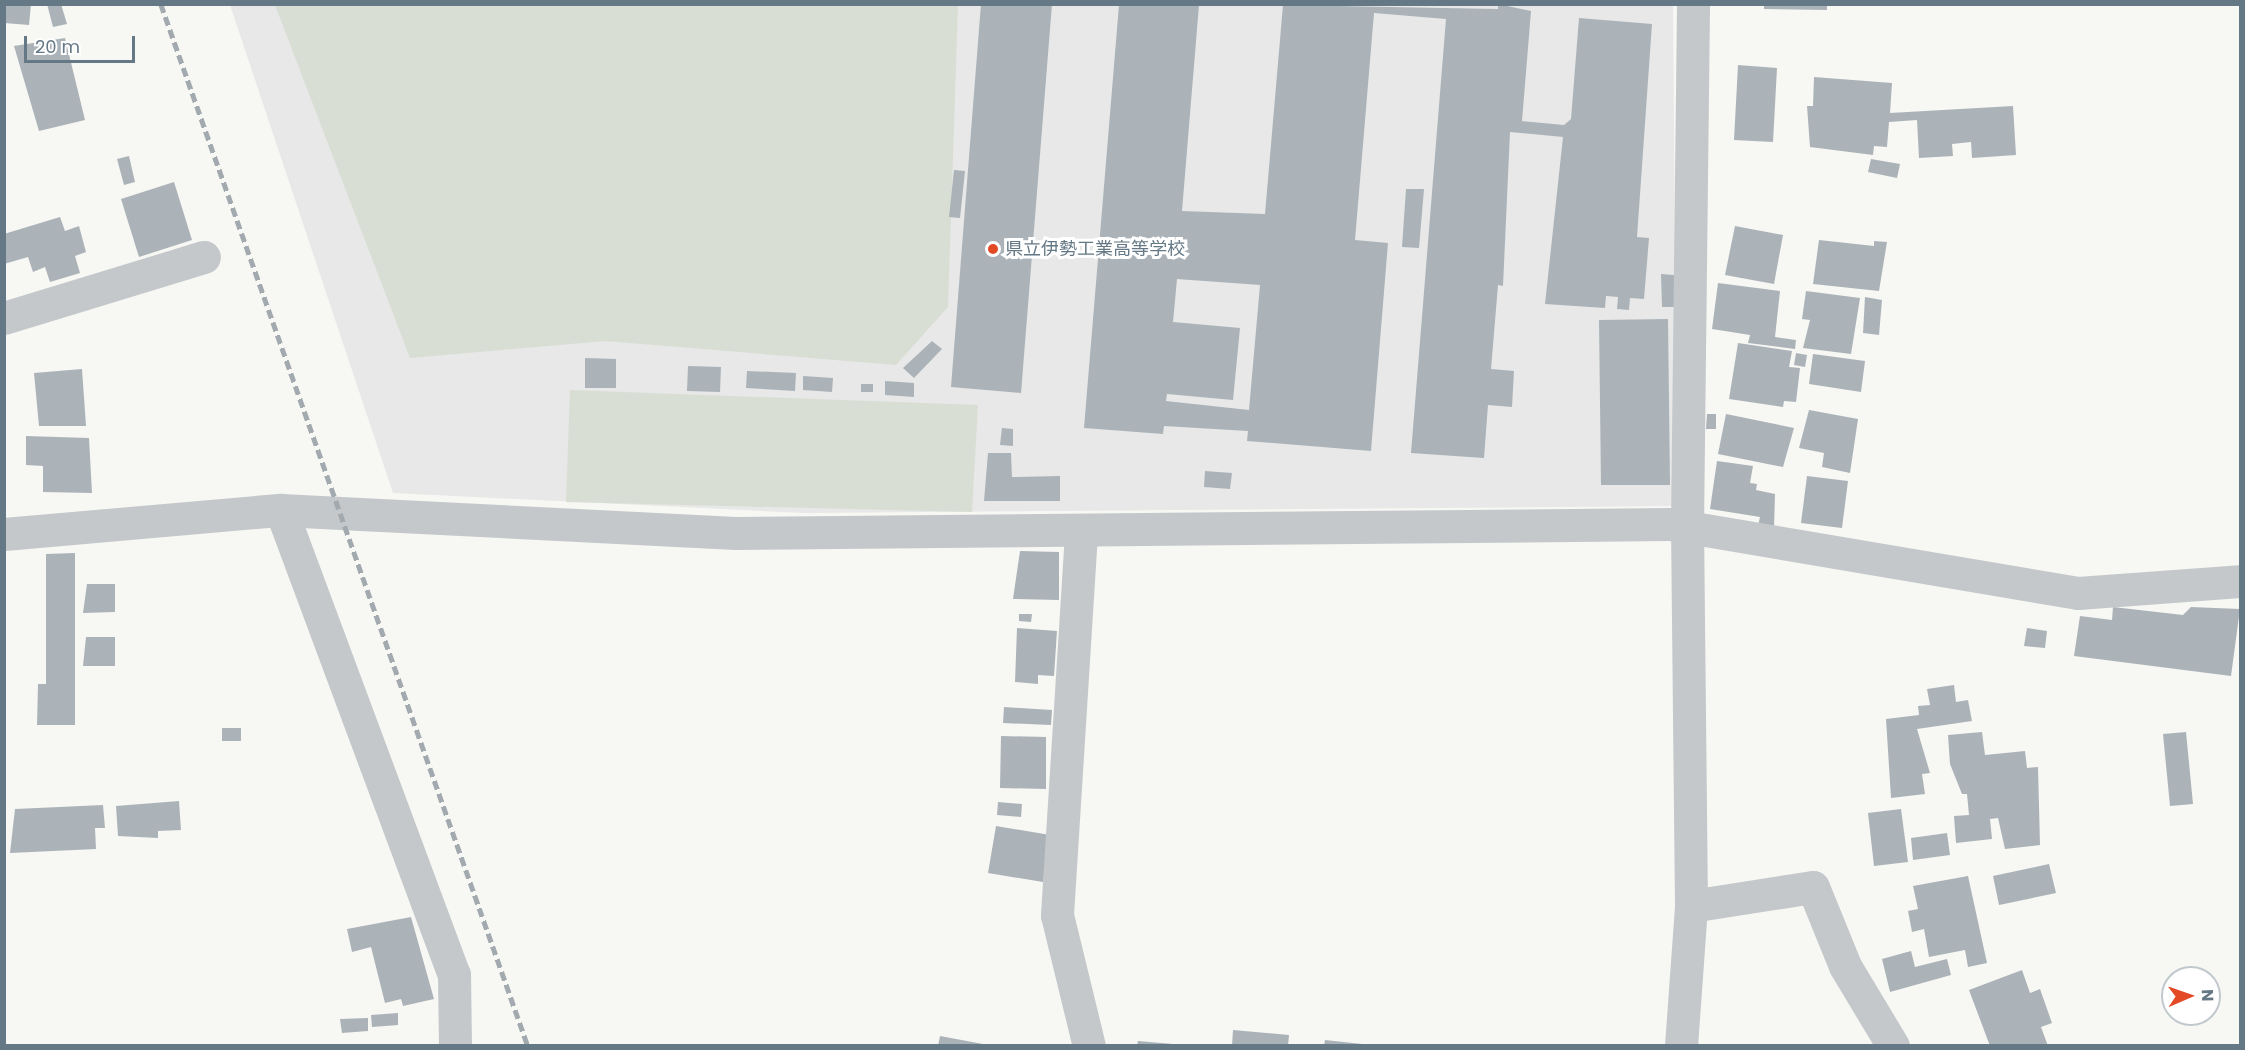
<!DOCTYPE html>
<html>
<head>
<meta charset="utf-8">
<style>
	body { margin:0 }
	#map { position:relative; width:2245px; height:1050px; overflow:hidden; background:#f7f7f3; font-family:Poppins,"Noto Sans JP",sans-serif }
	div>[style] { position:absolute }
	.built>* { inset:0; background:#e7e8e7 }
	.green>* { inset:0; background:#d8ded4 }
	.building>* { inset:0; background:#abb3b9 }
	.minor>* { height:33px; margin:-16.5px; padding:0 16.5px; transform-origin:16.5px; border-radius:16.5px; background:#c4c8cb }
	.rail>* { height:4.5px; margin-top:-2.25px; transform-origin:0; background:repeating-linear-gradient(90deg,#a2aaaf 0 9px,transparent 0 13.5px) }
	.dots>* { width:16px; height:16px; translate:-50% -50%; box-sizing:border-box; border:3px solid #fff; border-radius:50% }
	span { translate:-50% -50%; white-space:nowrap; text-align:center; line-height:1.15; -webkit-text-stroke:6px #fff; paint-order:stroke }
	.poi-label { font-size:18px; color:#657885 }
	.left { translate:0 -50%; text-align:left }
	.frame { position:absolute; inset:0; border:6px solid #657885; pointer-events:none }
	.north { position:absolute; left:2161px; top:966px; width:60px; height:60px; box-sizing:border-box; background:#fff; border:2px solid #c1c9ce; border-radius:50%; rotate:88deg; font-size:16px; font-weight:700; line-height:24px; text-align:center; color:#657885 }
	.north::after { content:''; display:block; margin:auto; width:21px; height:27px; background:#e44926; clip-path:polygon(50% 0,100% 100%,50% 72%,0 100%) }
	.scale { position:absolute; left:24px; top:36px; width:111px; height:27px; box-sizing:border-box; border:3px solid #657885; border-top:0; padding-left:8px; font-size:18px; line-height:21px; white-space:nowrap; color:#657885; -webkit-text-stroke:4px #fff; paint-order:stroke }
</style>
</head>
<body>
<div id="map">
	<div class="built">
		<i style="clip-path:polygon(230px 5px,1673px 5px,1677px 506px,805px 513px,393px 493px)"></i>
	</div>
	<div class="green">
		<i style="clip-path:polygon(275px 5px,958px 5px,948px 307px,896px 365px,605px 341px,410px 358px)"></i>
		<i style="clip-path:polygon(570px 390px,978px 405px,972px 512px,566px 502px)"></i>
	</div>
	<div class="building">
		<i style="clip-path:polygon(4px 4px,31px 4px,29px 25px,4px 23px)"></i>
		<i style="clip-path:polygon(47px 4px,61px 4px,67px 24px,53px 27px)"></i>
		<i style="clip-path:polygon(981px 4px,1052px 4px,1021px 393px,951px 387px)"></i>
		<i style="clip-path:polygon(evenodd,1498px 4px,1531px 11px,1522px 121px,1564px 125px,1571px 119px,1579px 18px,1652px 24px,1637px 237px,1649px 238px,1644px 299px,1630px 298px,1629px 310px,1617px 309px,1618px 297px,1606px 296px,1605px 308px,1545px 304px,1563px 137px,1510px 132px,1503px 286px,1498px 285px,1491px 369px,1514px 371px,1512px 407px,1488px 405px,1484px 458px,1411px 453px,1446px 19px,1374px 13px,1355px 240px,1388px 243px,1371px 451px,1247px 441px,1248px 431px,1164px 426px,1163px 434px,1084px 428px,1119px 5px,1199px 5px,1182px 211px,1265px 214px,1283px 5px,1498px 9px,1498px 4px,1177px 279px,1260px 285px,1249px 410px,1166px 401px,1167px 394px,1233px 400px,1240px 328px,1173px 322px,1177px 279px)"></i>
		<i style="clip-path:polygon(1764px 4px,1827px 4px,1827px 10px,1764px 9px)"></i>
		<i style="clip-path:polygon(65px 38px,85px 120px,39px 131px,14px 46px)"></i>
		<i style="clip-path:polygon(1738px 65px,1777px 68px,1773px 142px,1734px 140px)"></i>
		<i style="clip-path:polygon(1814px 77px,1892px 83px,1890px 113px,2013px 106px,2016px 155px,1972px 158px,1971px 142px,1952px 144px,1953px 156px,1919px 158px,1917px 120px,1889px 122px,1887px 147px,1874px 146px,1873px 155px,1810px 147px,1807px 106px,1813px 106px)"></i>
		<i style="clip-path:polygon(129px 156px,135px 182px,124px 185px,117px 159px)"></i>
		<i style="clip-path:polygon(1871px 159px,1900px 164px,1897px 178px,1868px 172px)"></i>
		<i style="clip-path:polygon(954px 170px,965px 171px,960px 218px,949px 217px)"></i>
		<i style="clip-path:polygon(174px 182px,192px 240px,139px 257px,121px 199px)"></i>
		<i style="clip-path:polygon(1406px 189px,1424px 189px,1419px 248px,1402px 247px)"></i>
		<i style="clip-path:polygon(60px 217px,65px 231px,79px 226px,86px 252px,75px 256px,80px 273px,50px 282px,45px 267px,33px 272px,28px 257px,4px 264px,4px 234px)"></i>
		<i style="clip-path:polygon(1735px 226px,1783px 235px,1774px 284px,1725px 275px)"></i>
		<i style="clip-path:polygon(1819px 240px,1874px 246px,1874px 241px,1887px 242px,1879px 291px,1813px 284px)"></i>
		<i style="clip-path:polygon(1661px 274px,1674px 275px,1674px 307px,1662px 307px)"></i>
		<i style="clip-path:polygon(1718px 283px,1780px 291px,1775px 337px,1796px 340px,1795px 349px,1748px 343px,1750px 335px,1712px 329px)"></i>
		<i style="clip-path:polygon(1806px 291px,1860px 298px,1851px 354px,1803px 348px,1810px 320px,1802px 319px)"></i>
		<i style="clip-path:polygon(1865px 297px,1882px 300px,1879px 335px,1863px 333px)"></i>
		<i style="clip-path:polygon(1668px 319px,1670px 485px,1601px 485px,1599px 320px)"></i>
		<i style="clip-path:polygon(932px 341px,942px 349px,914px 378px,903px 368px)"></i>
		<i style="clip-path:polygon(1738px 343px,1792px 351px,1789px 367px,1800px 368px,1796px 402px,1784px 401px,1783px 407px,1729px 399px)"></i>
		<i style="clip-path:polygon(1796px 353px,1807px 355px,1805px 367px,1794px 365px)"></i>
		<i style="clip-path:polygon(1813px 354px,1865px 361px,1861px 392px,1809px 384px)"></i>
		<i style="clip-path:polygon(585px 358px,616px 359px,616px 388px,585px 388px)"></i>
		<i style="clip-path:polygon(688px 366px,721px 367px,720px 392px,687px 391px)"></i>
		<i style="clip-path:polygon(82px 369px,86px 426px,39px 426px,34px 373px)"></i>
		<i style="clip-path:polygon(747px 371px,796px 373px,795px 391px,746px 388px)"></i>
		<i style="clip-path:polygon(803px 376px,833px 378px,832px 392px,803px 390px)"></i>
		<i style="clip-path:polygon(885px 381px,914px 383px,914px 397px,885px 395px)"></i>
		<i style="clip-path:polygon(861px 384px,873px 384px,873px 392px,861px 392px)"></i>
		<i style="clip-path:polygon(1809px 410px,1858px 419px,1850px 473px,1822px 467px,1824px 453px,1799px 448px)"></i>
		<i style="clip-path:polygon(1707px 414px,1716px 414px,1716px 429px,1706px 429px)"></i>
		<i style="clip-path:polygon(1726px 414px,1794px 428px,1783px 467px,1718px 454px)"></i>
		<i style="clip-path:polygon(1002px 428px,1013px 429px,1013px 446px,1000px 445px)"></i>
		<i style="clip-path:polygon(26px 436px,89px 438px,92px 493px,43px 492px,43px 466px,26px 465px)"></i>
		<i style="clip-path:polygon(988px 453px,1011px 453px,1012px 477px,1060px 476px,1060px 501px,984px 501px)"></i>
		<i style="clip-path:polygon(1717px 461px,1753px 466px,1750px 483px,1757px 484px,1756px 490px,1775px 494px,1774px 528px,1758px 526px,1760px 517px,1710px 509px)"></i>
		<i style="clip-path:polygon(1205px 471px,1232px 473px,1230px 489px,1204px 487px)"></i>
		<i style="clip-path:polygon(1807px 476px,1848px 481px,1842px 528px,1801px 523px)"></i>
		<i style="clip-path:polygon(1020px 551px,1059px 552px,1059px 600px,1013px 599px)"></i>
		<i style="clip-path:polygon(75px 553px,75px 725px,37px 725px,38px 684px,46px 684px,46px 554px)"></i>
		<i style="clip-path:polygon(87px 584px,115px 584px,115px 612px,83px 613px)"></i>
		<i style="clip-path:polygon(2113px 607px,2183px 615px,2191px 607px,2240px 609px,2231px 676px,2074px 656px,2080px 616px,2112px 620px)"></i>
		<i style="clip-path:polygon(1019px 614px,1032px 614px,1031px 622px,1019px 621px)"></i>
		<i style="clip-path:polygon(1017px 628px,1057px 631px,1054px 676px,1038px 675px,1038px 684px,1015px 682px)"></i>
		<i style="clip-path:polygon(2027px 628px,2047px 631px,2045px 648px,2024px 646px)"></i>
		<i style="clip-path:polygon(86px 637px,115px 637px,115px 666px,83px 666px)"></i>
		<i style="clip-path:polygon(1954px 685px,1956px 702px,1968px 700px,1972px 721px,1917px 729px,1930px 773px,1922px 774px,1925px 794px,1891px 798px,1886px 719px,1919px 715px,1918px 706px,1930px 705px,1927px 689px)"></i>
		<i style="clip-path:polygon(1004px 707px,1052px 710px,1051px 725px,1003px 723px)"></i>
		<i style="clip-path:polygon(222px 728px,241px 728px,241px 741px,222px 741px)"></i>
		<i style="clip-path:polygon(1982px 732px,1985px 755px,2025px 751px,2027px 768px,2038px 767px,2040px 845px,2005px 849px,1998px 818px,1990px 819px,1992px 839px,1956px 843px,1954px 816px,1969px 815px,1967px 794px,1962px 794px,1950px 764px,1948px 735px)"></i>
		<i style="clip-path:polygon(2186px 732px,2193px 804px,2170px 806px,2163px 734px)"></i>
		<i style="clip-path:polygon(1001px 736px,1046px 737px,1046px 789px,1000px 788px)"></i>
		<i style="clip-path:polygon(179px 801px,181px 830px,158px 831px,158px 838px,118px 836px,116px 806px)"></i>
		<i style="clip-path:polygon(998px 802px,1022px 804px,1021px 817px,997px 815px)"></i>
		<i style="clip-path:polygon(103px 805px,105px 828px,95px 828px,96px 849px,10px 853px,15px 809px)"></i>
		<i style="clip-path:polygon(1901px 809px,1908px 862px,1874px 866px,1868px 813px)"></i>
		<i style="clip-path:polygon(996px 826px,1050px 835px,1043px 882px,988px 873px)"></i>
		<i style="clip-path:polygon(1947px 833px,1950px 855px,1913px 860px,1911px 838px)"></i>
		<i style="clip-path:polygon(2049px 864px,2056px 893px,1999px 905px,1993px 876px)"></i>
		<i style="clip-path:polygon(1968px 876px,1987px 963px,1968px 967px,1965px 950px,1929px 957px,1924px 929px,1912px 932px,1908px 911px,1918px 909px,1913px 886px)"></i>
		<i style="clip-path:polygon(411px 917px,434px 999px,403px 1006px,401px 999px,385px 1003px,371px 947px,352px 952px,347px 929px)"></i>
		<i style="clip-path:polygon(1911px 951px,1915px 967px,1947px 959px,1951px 975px,1890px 992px,1882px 959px)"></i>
		<i style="clip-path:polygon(2022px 970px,2030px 993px,2040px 989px,2052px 1023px,2041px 1027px,2048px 1046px,1990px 1046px,1969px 990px)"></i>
		<i style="clip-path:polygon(398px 1013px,398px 1025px,372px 1027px,371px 1015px)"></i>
		<i style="clip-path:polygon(368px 1018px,368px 1031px,342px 1033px,340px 1019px)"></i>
		<i style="clip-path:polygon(1233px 1030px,1289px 1035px,1288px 1046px,1232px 1046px)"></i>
		<i style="clip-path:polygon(940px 1036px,983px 1044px,983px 1046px,938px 1046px)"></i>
		<i style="clip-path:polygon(1325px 1040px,1362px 1044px,1362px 1046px,1324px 1046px)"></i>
		<i style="clip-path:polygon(1138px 1041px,1173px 1044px,1173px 1046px,1137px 1046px)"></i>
	</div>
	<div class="minor">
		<i style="left:4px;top:318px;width:209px;rotate:-17deg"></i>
		<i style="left:281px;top:510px;width:495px;rotate:69.6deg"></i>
		<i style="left:454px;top:974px;width:72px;rotate:89.2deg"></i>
		<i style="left:1081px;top:533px;width:383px;rotate:93.6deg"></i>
		<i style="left:1057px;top:915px;width:135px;rotate:76.3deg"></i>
		<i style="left:4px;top:534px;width:278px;rotate:-5deg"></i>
		<i style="left:281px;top:510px;width:455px;rotate:2.9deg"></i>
		<i style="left:735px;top:533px;width:935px;rotate:-0.55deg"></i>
		<i style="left:1670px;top:524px;width:414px;rotate:9.6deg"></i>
		<i style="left:2078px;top:593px;width:162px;rotate:-4.2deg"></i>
		<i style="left:1691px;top:906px;width:123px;rotate:-8.9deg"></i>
		<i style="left:1813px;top:887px;width:85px;rotate:67.9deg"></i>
		<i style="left:1845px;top:966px;width:93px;rotate:59deg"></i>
		<i style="left:1681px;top:1046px;width:140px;rotate:-85.9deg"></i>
		<i style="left:1691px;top:906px;width:379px;rotate:-90.6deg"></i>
		<i style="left:1687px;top:527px;width:523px;rotate:-89.34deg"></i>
	</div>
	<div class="rail">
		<i style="left:161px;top:4px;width:1105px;rotate:70.6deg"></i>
	</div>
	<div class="dots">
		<i style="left:993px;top:249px;background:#e44926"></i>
	</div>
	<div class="poi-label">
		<span class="left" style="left:1005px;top:249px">県立伊勢工業高等学校</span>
	</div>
	<div class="frame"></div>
	<div class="north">N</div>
	<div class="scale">20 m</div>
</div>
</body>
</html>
